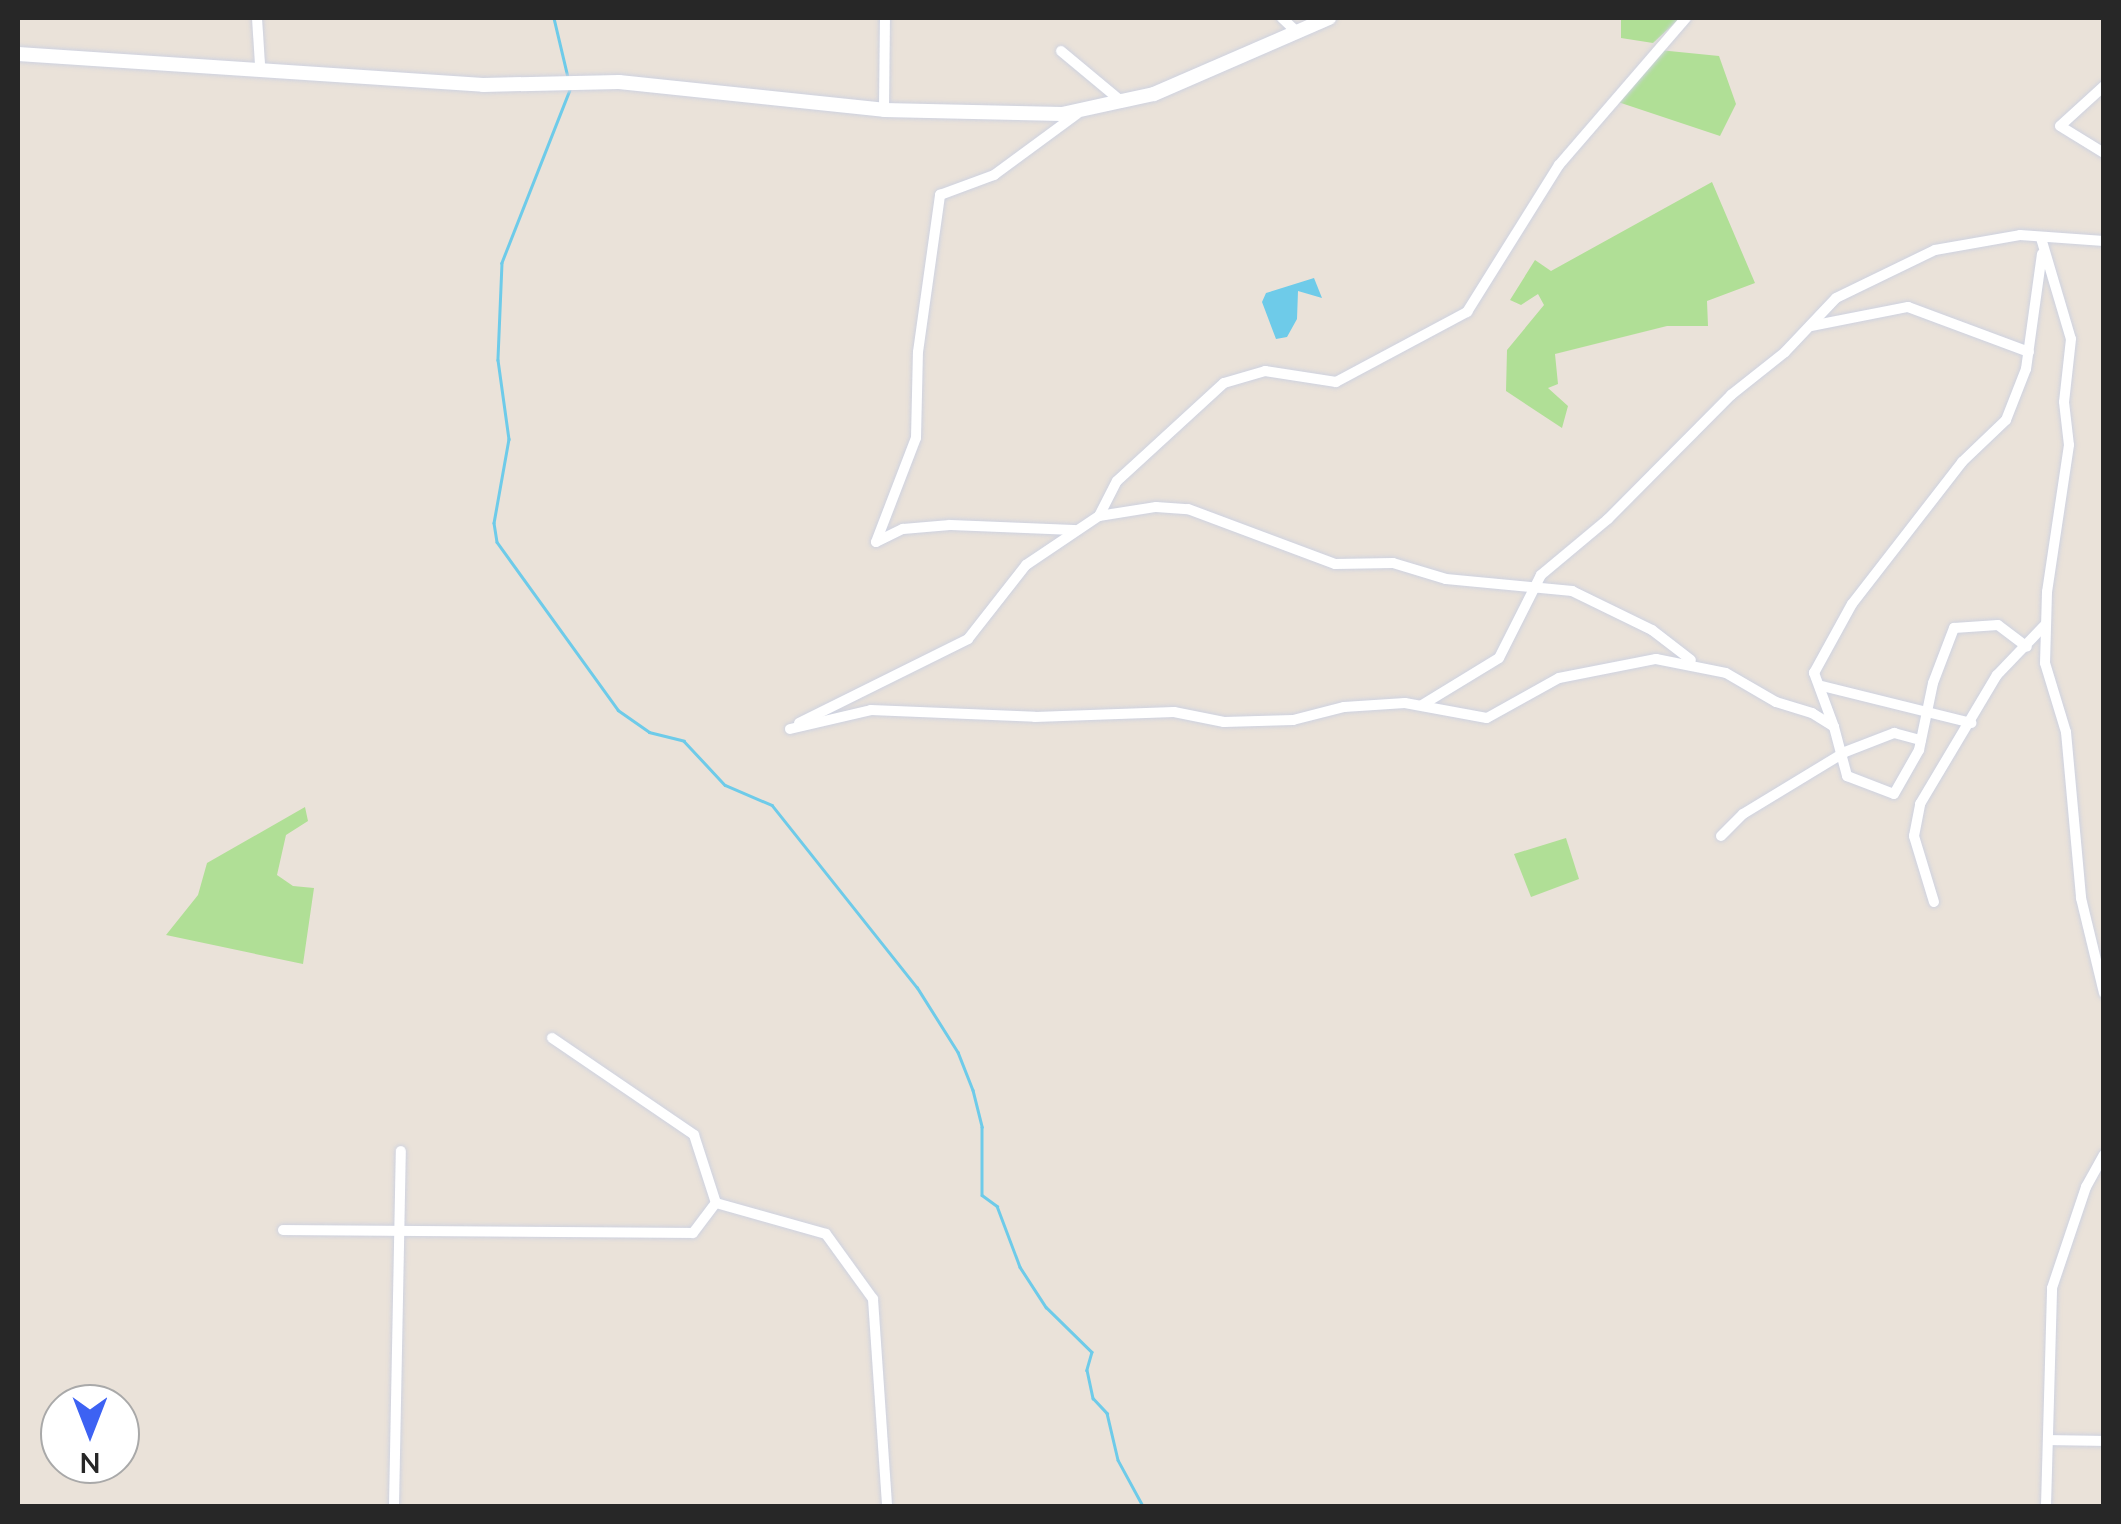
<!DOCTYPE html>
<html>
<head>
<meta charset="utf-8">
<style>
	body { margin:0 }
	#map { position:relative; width:2121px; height:1524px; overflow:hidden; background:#eae2d9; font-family:"Nunito Sans",sans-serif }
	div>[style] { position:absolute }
	.green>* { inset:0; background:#b0df96 }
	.water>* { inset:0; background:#6ecbe9 }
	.stream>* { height:2.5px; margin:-1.25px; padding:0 1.25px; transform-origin:1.25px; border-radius:1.25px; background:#6ecbe9 }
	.roads { filter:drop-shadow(0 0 2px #ced2e0) drop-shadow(0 0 2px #ced2e0) }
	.minor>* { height:10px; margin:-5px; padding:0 5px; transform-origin:5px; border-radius:5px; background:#fff }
	.tertiary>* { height:14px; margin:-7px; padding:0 7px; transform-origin:7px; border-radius:7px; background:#fff }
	span { translate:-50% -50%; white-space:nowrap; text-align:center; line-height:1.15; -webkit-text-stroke:10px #fff; paint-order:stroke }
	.frame { position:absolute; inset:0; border:20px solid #272727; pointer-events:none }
	.north { position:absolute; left:40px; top:1384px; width:100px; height:100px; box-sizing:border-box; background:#fff; border:2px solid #a9a9a9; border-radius:50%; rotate:180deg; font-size:28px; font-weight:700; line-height:40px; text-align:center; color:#272727 }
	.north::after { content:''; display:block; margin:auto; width:35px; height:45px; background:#3d62f3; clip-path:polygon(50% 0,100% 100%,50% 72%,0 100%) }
</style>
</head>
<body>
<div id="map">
	<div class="green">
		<i style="clip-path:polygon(1621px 18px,1680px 18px,1653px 43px,1621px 38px)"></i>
		<i style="clip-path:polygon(1659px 50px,1719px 56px,1736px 104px,1720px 136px,1612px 100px)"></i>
		<i style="clip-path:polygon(1712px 182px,1755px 283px,1707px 301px,1708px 326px,1667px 326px,1555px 354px,1558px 384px,1548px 388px,1568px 406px,1562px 428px,1506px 391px,1507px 350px,1544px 305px,1538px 294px,1521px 305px,1510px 300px,1535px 260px,1551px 271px)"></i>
		<i style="clip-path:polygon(305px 807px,308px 821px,286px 835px,277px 875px,293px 886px,314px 888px,303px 964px,166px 935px,198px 895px,207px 863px)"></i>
		<i style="clip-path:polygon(1566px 838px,1579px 879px,1531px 897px,1514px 854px)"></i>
	</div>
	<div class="water">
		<i style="clip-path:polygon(1314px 278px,1322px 298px,1298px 291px,1297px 319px,1287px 337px,1276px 339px,1262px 302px,1266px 293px)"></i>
	</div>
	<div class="stream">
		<i style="left:554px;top:18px;width:61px;rotate:76.7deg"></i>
		<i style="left:570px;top:90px;width:186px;rotate:111.5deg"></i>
		<i style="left:502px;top:263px;width:97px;rotate:92.4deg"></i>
		<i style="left:498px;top:360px;width:80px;rotate:82.1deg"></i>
		<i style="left:509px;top:439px;width:85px;rotate:100.1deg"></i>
		<i style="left:494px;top:523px;width:19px;rotate:81deg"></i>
		<i style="left:497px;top:542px;width:207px;rotate:54.2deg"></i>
		<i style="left:618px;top:710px;width:38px;rotate:35deg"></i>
		<i style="left:649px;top:732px;width:36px;rotate:14deg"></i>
		<i style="left:684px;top:741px;width:60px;rotate:47deg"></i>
		<i style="left:725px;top:785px;width:51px;rotate:23.1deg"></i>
		<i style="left:772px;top:805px;width:233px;rotate:51.5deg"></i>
		<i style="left:917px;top:987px;width:77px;rotate:57.8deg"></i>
		<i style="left:958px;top:1052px;width:41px;rotate:68.5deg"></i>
		<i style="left:973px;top:1090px;width:38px;rotate:76deg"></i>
		<i style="left:982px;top:1127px;width:68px;rotate:90deg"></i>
		<i style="left:982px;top:1195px;width:19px;rotate:36deg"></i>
		<i style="left:997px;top:1206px;width:65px;rotate:69.3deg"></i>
		<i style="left:1020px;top:1267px;width:48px;rotate:57deg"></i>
		<i style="left:1046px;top:1307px;width:64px;rotate:44.4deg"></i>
		<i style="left:1092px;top:1352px;width:19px;rotate:106deg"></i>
		<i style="left:1087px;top:1370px;width:29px;rotate:78deg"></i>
		<i style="left:1093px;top:1398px;width:21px;rotate:47deg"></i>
		<i style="left:1107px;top:1413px;width:48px;rotate:76.8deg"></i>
		<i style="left:1118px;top:1460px;width:52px;rotate:61.5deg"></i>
	</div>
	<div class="roads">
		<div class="minor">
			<i style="left:257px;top:18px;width:47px;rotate:86.3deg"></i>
			<i style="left:1282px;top:18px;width:21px;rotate:43deg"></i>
			<i style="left:1061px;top:51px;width:78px;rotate:39.8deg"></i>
			<i style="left:2104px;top:86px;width:59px;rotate:137.7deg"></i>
			<i style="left:2060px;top:126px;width:52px;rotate:31.5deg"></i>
			<i style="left:884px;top:110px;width:92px;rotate:-89.4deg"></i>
			<i style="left:2041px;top:238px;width:105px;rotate:73.5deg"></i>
			<i style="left:2071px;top:339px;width:63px;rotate:96.3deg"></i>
			<i style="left:2064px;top:402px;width:43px;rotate:83.4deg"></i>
			<i style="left:2069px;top:445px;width:149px;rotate:98.5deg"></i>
			<i style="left:2047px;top:592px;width:71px;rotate:91.6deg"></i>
			<i style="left:2045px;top:663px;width:72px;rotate:73.1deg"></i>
			<i style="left:2066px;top:732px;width:167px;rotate:84.8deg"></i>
			<i style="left:2081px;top:898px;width:98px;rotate:76.4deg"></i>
			<i style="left:1811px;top:326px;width:99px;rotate:-11.1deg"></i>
			<i style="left:1908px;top:307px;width:129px;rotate:20.4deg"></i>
			<i style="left:1099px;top:516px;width:39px;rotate:-63deg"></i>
			<i style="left:1117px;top:481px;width:145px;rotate:-42.5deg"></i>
			<i style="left:1224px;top:383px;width:43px;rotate:-16.3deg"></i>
			<i style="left:1265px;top:371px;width:72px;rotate:8.8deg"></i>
			<i style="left:1336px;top:382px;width:149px;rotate:-28.1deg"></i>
			<i style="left:1467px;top:312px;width:173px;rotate:-58deg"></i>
			<i style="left:1559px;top:165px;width:194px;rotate:-49.2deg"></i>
			<i style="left:876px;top:542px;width:111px;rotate:-69deg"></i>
			<i style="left:916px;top:438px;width:86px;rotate:-88.7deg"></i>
			<i style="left:918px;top:352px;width:159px;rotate:-82deg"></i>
			<i style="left:940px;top:195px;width:58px;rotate:-20.3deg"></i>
			<i style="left:994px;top:175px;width:103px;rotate:-36.3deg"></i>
			<i style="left:876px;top:542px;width:30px;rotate:-26deg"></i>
			<i style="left:903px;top:529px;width:47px;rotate:-4.9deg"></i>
			<i style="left:950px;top:525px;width:125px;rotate:2.3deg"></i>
			<i style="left:1822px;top:686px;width:154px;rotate:13.9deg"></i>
			<i style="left:1422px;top:705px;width:90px;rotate:-31.4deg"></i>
			<i style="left:1499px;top:658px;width:93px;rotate:-63.2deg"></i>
			<i style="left:1541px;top:575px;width:87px;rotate:-39.9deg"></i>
			<i style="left:1608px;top:519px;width:175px;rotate:-45.2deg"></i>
			<i style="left:1731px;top:395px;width:69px;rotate:-38.5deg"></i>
			<i style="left:1785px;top:352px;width:74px;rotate:-46.6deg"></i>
			<i style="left:1836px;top:298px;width:110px;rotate:-25.9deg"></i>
			<i style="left:1935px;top:250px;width:86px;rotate:-10deg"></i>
			<i style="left:2020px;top:235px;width:84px;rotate:4.1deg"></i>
			<i style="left:799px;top:723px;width:189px;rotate:-26.4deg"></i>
			<i style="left:968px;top:639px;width:94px;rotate:-51.9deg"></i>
			<i style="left:1026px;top:565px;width:88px;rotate:-33.9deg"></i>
			<i style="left:1099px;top:516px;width:58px;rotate:-9deg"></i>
			<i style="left:1156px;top:507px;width:32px;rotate:4deg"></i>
			<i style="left:1188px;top:509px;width:157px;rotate:20.5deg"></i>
			<i style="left:1335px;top:564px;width:58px;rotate:-1deg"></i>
			<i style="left:1393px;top:563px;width:55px;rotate:16.8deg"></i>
			<i style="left:1446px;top:579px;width:127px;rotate:5.4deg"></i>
			<i style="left:1572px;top:591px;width:89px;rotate:26deg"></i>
			<i style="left:1652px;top:630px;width:49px;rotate:37.6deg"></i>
			<i style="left:1834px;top:727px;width:58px;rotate:-110.3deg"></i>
			<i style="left:1814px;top:673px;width:79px;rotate:-61.2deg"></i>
			<i style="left:1852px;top:604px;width:180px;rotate:-52.2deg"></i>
			<i style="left:1962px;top:462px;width:61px;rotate:-43.7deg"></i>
			<i style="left:2006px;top:420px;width:55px;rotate:-68.6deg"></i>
			<i style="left:2026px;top:369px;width:116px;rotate:-82.1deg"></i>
			<i style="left:790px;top:729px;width:83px;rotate:-13.2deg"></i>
			<i style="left:871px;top:710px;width:164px;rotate:2.4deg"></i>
			<i style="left:1035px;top:717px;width:139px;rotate:-2.1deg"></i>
			<i style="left:1174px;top:712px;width:51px;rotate:11.3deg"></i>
			<i style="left:1224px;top:722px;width:69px;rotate:-1.7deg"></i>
			<i style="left:1293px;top:720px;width:53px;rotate:-14.3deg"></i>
			<i style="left:1344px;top:707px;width:61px;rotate:-3.8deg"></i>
			<i style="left:1405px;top:703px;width:83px;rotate:10.4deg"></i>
			<i style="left:1487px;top:718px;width:82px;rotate:-29.1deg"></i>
			<i style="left:1559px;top:678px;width:99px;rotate:-11.1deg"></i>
			<i style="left:1656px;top:659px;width:71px;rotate:11.3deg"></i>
			<i style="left:1726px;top:673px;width:58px;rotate:30.1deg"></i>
			<i style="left:1776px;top:702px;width:38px;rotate:17deg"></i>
			<i style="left:1812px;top:713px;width:26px;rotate:32deg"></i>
			<i style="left:1834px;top:727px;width:51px;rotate:75.1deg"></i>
			<i style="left:1847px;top:776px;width:50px;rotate:21deg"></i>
			<i style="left:1894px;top:794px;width:51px;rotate:-60.4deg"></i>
			<i style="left:1919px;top:750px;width:68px;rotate:-78.2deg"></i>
			<i style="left:1933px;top:683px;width:59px;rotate:-69.1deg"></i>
			<i style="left:1954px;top:628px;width:44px;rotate:-3.9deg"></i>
			<i style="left:1998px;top:625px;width:36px;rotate:37deg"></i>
			<i style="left:1721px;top:836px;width:31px;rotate:-45deg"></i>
			<i style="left:1743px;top:814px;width:119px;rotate:-31.3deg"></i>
			<i style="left:1845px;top:752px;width:53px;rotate:-21.2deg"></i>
			<i style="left:1894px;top:733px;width:28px;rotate:15deg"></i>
			<i style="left:1934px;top:902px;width:69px;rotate:-106.9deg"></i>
			<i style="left:1914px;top:836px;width:33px;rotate:-79deg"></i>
			<i style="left:1920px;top:804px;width:150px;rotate:-59.2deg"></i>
			<i style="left:1997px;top:675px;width:68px;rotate:-46.2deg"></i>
			<i style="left:552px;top:1038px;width:172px;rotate:34.3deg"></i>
			<i style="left:694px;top:1135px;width:71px;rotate:72.1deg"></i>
			<i style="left:716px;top:1203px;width:114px;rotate:15.7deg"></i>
			<i style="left:826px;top:1234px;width:80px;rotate:54.1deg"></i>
			<i style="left:873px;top:1299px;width:207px;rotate:86.1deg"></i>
			<i style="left:283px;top:1230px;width:410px;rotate:0.4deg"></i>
			<i style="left:693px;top:1233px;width:38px;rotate:-53deg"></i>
			<i style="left:2049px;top:1440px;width:55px;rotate:1deg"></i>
			<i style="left:394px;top:1506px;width:355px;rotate:-88.9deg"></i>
			<i style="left:2046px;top:1506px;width:218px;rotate:-88.4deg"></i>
			<i style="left:2052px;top:1288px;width:107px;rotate:-71.4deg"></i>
			<i style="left:2086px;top:1187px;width:37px;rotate:-61deg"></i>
		</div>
		<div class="tertiary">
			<i style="left:18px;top:54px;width:466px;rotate:3.8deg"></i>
			<i style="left:483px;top:85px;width:136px;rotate:-1.3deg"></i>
			<i style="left:619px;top:82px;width:266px;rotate:6deg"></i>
			<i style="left:884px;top:110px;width:178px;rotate:1.3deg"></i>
			<i style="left:1062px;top:114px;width:94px;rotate:-12.3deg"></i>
			<i style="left:1154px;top:94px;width:191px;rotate:-23.5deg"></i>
		</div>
	</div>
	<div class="frame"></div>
	<div class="north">N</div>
</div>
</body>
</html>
